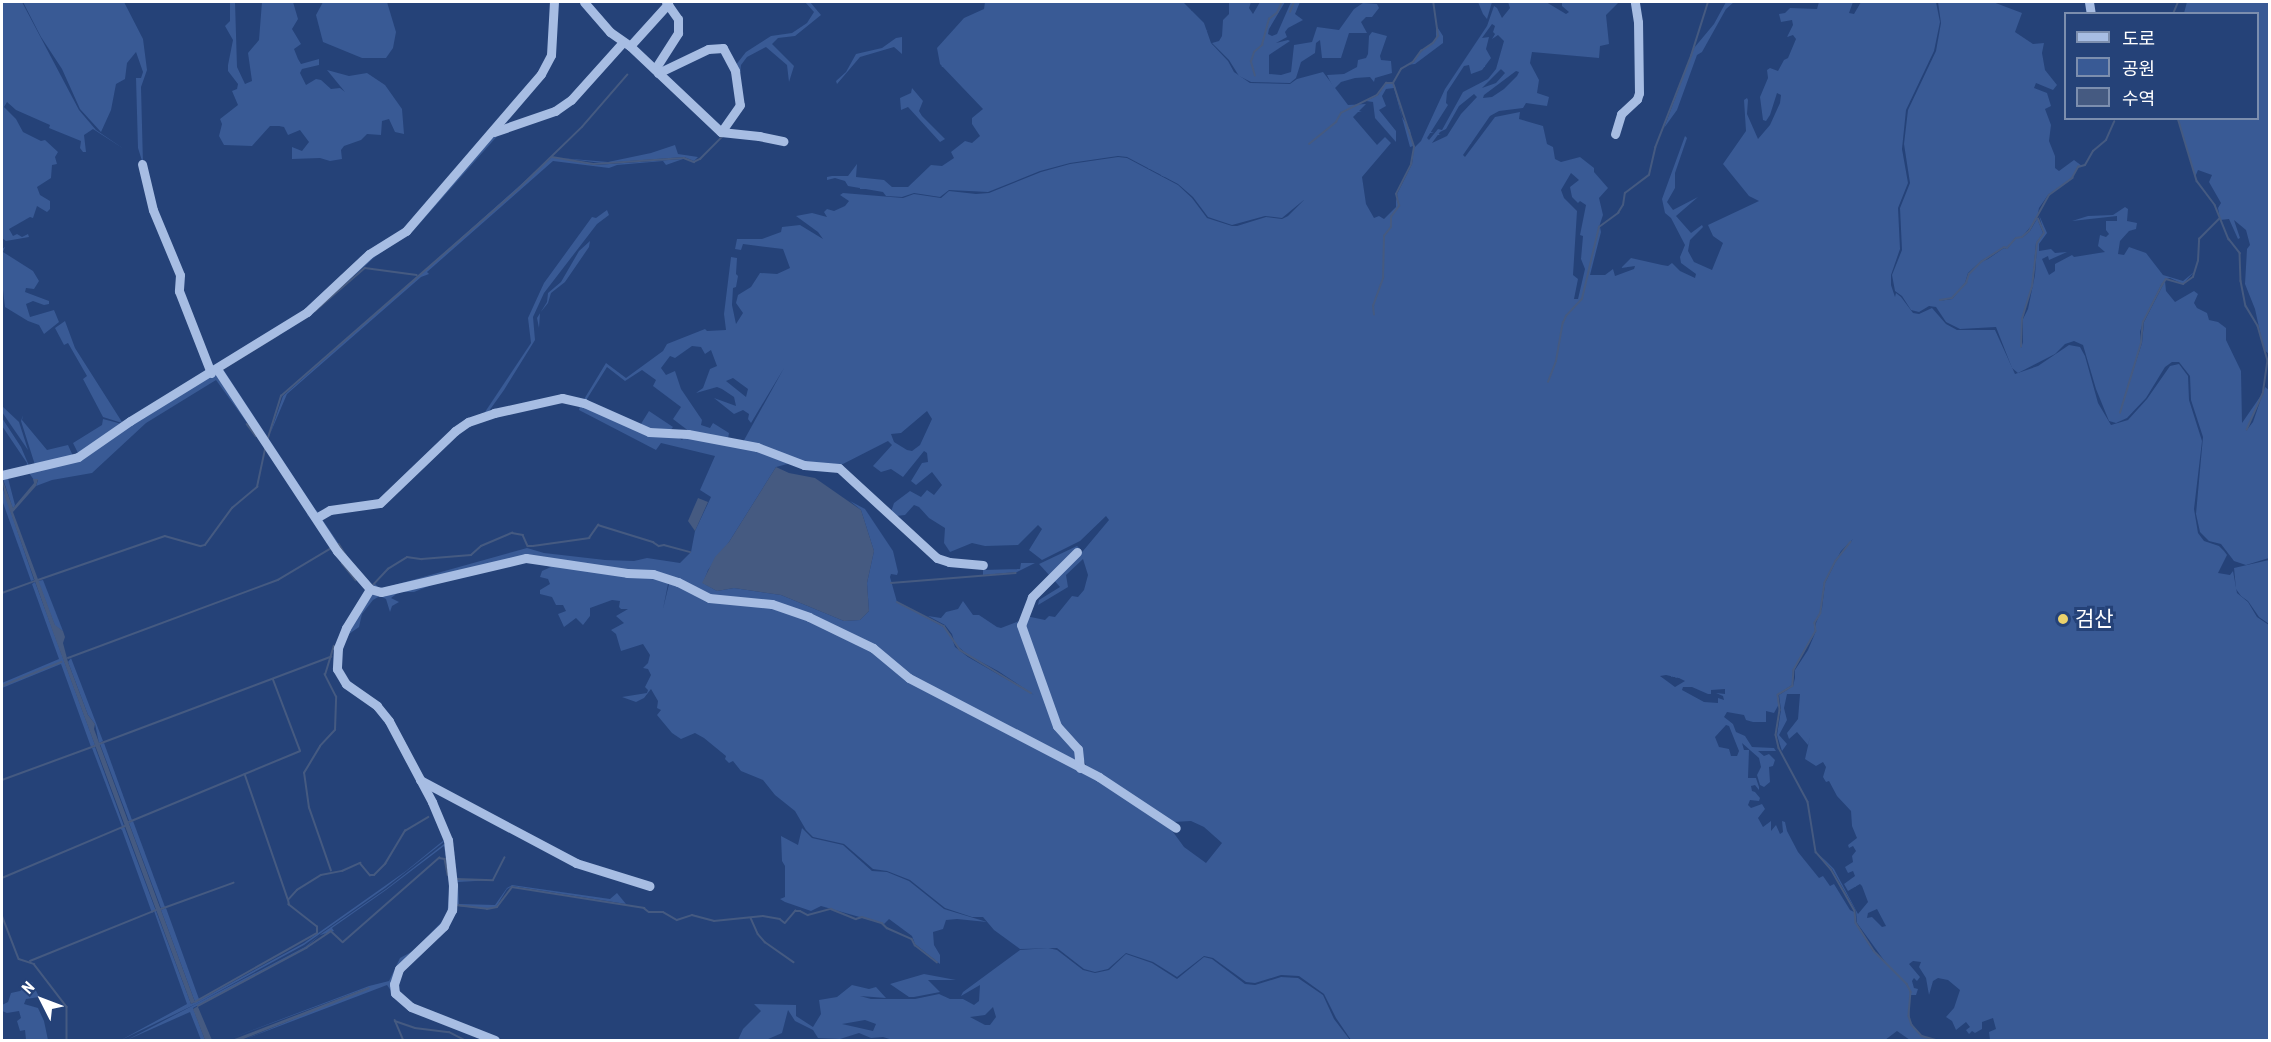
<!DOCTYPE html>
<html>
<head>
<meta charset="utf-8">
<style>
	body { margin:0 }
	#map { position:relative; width:2271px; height:1042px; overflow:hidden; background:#254278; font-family:"Roboto Condensed","Noto Sans KR",sans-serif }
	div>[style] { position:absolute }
	.green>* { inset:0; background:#395a95 }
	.water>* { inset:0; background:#455a81 }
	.stream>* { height:1.5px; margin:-0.75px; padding:0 0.75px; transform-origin:0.75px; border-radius:0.75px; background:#455a81 }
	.minor>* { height:9px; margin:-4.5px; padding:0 4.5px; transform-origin:4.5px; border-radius:4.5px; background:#a7bde3 }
	.dots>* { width:16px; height:16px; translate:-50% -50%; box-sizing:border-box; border:3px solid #254278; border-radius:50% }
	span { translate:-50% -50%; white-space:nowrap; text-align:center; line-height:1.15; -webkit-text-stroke:6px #254278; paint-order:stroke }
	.poi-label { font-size:21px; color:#fff }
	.left { translate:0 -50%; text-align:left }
	.frame { position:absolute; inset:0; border:3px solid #fff; pointer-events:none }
	.legend { position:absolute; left:2064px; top:12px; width:195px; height:108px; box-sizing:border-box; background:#254278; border:2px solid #7c8eae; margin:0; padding:8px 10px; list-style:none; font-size:18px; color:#fff }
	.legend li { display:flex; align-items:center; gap:12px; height:30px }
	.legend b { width:30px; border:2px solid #7c8eae }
	.north { position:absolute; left:12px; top:970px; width:60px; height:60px; -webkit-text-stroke:4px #254278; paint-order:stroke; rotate:312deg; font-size:16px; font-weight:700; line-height:24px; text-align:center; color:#fff }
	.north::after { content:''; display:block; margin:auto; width:21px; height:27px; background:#fff; clip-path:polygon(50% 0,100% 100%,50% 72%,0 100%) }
</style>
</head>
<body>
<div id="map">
	<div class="green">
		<i style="clip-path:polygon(2px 2px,22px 2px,79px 110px,96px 130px,124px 149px,93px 129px,84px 135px,86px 152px,83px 152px,80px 148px,81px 141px,49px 128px,50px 125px,16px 110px,7px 102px,4px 107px,16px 119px,23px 132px,41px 141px,45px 140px,58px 152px,55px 157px,57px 164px,52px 165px,51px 178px,37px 187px,40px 195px,50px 201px,50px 209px,47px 212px,37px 206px,33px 218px,30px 217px,9px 229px,13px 236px,17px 234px,22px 237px,28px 234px,29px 237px,6px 241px,2px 238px)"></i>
		<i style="clip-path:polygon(23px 2px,124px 2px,143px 39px,147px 70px,141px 87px,143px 164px,138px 148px,136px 78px,141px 78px,143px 72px,136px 52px,127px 63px,125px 79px,116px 84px,111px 110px,101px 132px,80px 109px,62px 69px,41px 37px)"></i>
		<i style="clip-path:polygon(230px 2px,235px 2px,237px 67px,245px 84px,252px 81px,248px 53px,259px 40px,262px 2px,293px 2px,298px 19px,292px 29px,301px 44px,294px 49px,298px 59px,301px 64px,319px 59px,319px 65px,302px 69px,300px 73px,306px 85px,316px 79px,321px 80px,331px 89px,340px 88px,345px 92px,327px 70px,349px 76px,367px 73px,385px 85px,402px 109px,404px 134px,395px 132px,389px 119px,382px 121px,381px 135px,367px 134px,361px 140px,344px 146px,341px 150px,342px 159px,330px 161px,320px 158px,292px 159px,292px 147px,302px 151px,309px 142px,300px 130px,288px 135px,284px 127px,279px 126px,270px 126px,252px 146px,224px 145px,219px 136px,222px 124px,220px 119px,238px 105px,232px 91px,237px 89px,238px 84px,228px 71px,228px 65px,233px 40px,225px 26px,230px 21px)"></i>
		<i style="clip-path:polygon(323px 2px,387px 2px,396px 32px,393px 48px,386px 58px,362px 58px,323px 42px,316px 15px)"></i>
		<i style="clip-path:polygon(805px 2px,810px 2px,821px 15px,795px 36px,778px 38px,772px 44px,794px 66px,789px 82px,787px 65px,766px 47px,747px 57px,741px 65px,740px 75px,735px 66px,746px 52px,771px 36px,792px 33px,807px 23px,814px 12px)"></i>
		<i style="clip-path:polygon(evenodd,985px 2px,1183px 2px,1204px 23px,1211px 43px,1228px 61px,1234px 72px,1250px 83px,1290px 84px,1297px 79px,1323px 72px,1348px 105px,1366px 104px,1353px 117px,1377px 145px,1385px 137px,1391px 143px,1362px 177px,1366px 204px,1374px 218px,1379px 216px,1384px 219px,1396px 207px,1396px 198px,1399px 206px,1397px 194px,1412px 164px,1414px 148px,1421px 141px,1445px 89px,1487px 26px,1494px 6px,1497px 8px,1502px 18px,1510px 8px,1508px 2px,1546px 2px,1566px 14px,1569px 12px,1562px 6px,1562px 2px,1619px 2px,1606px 15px,1609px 44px,1600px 46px,1599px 58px,1532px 52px,1530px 63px,1539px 80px,1537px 93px,1549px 97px,1547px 106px,1526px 103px,1523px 108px,1499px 111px,1490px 116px,1463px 155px,1465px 157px,1495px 117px,1520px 112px,1519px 119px,1543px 126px,1547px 144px,1553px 147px,1555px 159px,1561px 162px,1580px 157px,1594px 168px,1594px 172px,1608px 188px,1599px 198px,1603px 215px,1597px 233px,1600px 227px,1601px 232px,1590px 275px,1605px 275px,1613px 269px,1615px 276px,1634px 269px,1635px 266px,1621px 268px,1631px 258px,1662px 265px,1668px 266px,1672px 263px,1680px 271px,1695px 278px,1696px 274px,1681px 263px,1680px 257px,1685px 245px,1671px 218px,1665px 213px,1662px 199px,1685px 136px,1687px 138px,1675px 173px,1675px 188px,1667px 202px,1673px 210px,1698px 197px,1676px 216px,1691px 233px,1702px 225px,1703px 227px,1690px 240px,1688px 251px,1694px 262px,1712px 270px,1723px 243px,1713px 236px,1708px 225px,1759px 201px,1749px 196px,1723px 164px,1746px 131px,1744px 100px,1747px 98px,1748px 100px,1747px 114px,1758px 139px,1770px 125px,1780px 103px,1781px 95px,1777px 93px,1770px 115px,1766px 121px,1763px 120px,1760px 97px,1768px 78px,1767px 70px,1770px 68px,1778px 71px,1784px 60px,1788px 58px,1796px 39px,1793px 35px,1787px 37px,1793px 25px,1792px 20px,1781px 22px,1779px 14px,1785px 13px,1790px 8px,1817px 9px,1819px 2px,1853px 2px,1849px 13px,1854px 14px,1861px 2px,1936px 2px,1940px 22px,1934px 51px,1906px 110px,1902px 149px,1908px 183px,1898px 208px,1900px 249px,1891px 275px,1891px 285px,1895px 297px,1896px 293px,1901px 297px,1913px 313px,1919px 314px,1932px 308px,1946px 324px,1957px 330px,1995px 330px,2015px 374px,2038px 366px,2069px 345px,2080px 347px,2085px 356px,2098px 403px,2111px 425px,2128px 420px,2147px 399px,2170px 366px,2179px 364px,2188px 376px,2189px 400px,2202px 441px,2194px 509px,2198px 533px,2204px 541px,2219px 546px,2224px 551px,2227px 555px,2218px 573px,2230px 575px,2233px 571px,2237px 593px,2248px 602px,2257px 617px,2269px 625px,2269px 1040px,1990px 1040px,1989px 1032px,1996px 1029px,1993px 1018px,1982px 1022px,1982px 1029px,1975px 1033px,1972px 1031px,1969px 1034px,1966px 1030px,1970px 1027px,1966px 1022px,1956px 1030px,1952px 1021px,1946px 1017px,1954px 1008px,1960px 990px,1948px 980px,1938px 978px,1933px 981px,1929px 995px,1926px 978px,1919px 967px,1921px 962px,1913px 961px,1909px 964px,1920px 977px,1917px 981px,1914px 978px,1912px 981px,1914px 988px,1918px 989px,1916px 995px,1911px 995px,1909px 1000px,1910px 1021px,1919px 1034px,1933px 1040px,1910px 1040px,1897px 1031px,1885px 1040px,1351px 1040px,1336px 1018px,1324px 994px,1299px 976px,1281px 975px,1255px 983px,1246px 982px,1213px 958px,1204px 956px,1177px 977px,1153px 962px,1126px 953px,1108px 969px,1095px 972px,1084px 969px,1057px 948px,1020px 949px,994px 930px,983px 917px,972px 917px,945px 908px,910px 880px,887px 871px,873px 869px,844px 844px,813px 837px,806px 830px,795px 811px,775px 795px,763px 780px,741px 771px,733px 761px,729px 763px,725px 759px,726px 756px,704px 738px,695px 733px,681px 739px,672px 733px,657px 715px,661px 710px,657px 708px,658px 701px,651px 689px,644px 698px,636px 702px,622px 697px,647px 693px,648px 690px,645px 687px,651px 675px,648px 669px,643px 668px,648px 663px,650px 655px,643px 644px,621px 651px,616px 634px,611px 630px,624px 623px,616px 616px,628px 609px,621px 609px,619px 607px,620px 601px,612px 600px,590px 608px,590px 616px,583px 625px,576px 618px,564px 627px,558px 614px,566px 611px,563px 605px,556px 605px,552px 597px,540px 594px,540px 590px,550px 584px,548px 579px,540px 577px,542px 571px,551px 567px,535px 563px,518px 563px,509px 567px,507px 565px,439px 582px,414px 592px,399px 592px,391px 598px,399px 602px,392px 606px,390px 612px,386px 599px,380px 596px,373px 600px,362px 614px,359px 627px,349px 634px,345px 642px,340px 659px,341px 674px,388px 713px,406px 743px,403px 745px,384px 712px,346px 683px,338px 669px,339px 650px,348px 627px,371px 592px,386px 597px,382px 593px,515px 560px,546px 562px,669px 579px,663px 609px,670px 580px,709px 599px,764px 604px,808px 618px,872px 649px,909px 679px,938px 695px,1098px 778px,1165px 821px,1184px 847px,1206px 863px,1222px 843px,1204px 827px,1191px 821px,1173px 822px,1088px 770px,1078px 746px,1061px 730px,1029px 644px,1023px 627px,1026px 616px,1045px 620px,1049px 616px,1055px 617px,1072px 596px,1078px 597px,1084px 590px,1088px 575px,1083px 559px,1066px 575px,1068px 587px,1038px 605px,1039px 600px,1060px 587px,1053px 579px,1083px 551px,1109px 520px,1106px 516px,1080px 541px,1042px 560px,1029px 550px,1042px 529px,1038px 525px,1018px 545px,985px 546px,972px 543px,950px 552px,944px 543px,945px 528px,929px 518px,919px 507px,914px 505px,905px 515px,896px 516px,891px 512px,894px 503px,910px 491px,921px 497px,927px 490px,934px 495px,942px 485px,932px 472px,916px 485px,911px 481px,922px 463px,928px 462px,927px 453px,924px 451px,903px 477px,891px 469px,881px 472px,873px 466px,892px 445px,888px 441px,839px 466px,795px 461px,767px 448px,743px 442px,784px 368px,751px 423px,748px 419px,749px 414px,743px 410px,734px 414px,714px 398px,736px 406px,734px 397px,722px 389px,717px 387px,696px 393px,703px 388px,710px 369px,717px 366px,711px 350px,705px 354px,701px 347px,692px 346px,675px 358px,670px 356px,661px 368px,666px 375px,675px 371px,681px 389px,702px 420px,701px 425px,710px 428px,713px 423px,729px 433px,728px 439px,690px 432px,673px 419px,681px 407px,653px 386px,656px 380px,642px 370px,625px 381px,607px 367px,585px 402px,583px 401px,606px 363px,626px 378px,663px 351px,667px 344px,705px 329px,707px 331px,726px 330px,724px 314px,731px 257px,737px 258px,736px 274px,738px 276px,736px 287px,733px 288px,732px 305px,736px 324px,743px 313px,736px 303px,738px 295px,751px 287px,760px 273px,777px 274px,790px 268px,783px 249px,743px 244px,741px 250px,735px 249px,737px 239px,762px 239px,781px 232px,782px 227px,800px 225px,823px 239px,818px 232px,796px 216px,812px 213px,827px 217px,824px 212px,827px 209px,834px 211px,845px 206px,849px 201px,840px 195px,843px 193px,903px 198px,914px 194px,941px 198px,949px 191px,976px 194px,989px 193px,1041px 172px,1070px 164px,1118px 157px,1127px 158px,1178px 185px,1192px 198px,1207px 218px,1232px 226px,1237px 226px,1266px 217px,1282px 219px,1288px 216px,1305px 199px,1282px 218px,1265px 216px,1232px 225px,1208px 217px,1193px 197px,1178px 184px,1127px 157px,1118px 156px,1070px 163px,1040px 171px,988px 192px,949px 190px,940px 197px,914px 193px,902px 197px,886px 196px,883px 192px,848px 186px,845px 181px,835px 178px,827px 180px,827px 177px,832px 176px,848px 176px,857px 164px,856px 177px,884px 180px,892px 187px,908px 187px,931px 165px,942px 166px,954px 158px,951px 152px,965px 141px,972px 143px,980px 136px,972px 124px,972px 118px,983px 109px,940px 64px,937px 48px,964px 18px,984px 9px,985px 2px,1492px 24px,1495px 26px,1493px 32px,1495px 34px,1492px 39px,1498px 35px,1504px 41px,1496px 69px,1488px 79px,1463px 92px,1442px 130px,1438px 129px,1429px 140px,1427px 138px,1448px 105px,1446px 103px,1447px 92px,1464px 66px,1469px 65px,1471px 74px,1482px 70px,1491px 58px,1486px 49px,1489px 37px,1482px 38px,1492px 24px,985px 2px,1501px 69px,1505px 73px,1496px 83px,1482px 88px,1501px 69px,985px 2px,1516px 71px,1519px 72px,1517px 76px,1504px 89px,1492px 97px,1483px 98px,1484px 95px,1516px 71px,985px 2px,1474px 94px,1477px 97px,1461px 114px,1447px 136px,1432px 143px,1440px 132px,1446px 129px,1459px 106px,1474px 94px,985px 2px,1571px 173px,1579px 180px,1570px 187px,1572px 197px,1578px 203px,1580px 201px,1586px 205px,1580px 235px,1583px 236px,1581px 259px,1585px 269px,1578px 299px,1574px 299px,1578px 279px,1573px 275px,1577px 211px,1564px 198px,1561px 190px,1571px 173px,985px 2px,733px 378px,748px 389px,746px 397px,726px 381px,733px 378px,985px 2px,927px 411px,932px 419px,920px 445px,912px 451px,907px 450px,894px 442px,891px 434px,901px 433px,927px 411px,985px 2px,1853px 539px,1836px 561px,1825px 583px,1822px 608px,1816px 623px,1816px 631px,1808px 650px,1795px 670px,1795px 678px,1793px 686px,1779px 695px,1781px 710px,1777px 735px,1782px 751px,1787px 744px,1779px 735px,1787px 720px,1784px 708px,1787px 694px,1800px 694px,1798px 719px,1787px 733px,1789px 739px,1797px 732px,1808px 745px,1810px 737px,1805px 759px,1816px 766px,1823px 762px,1826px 767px,1823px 777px,1826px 782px,1829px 781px,1837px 796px,1851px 811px,1852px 826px,1857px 838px,1848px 845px,1849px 848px,1853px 846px,1856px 851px,1852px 856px,1853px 862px,1845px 867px,1848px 873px,1853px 871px,1855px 876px,1844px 884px,1848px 891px,1860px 884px,1862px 886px,1868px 902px,1858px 914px,1834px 869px,1826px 861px,1817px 853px,1832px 869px,1856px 911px,1857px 923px,1886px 963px,1873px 951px,1856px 924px,1854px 912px,1850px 910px,1834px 884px,1830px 886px,1823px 876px,1819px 878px,1798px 852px,1787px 831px,1785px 822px,1782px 821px,1783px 832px,1780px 834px,1776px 825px,1771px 831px,1771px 821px,1763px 827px,1758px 818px,1765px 809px,1762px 804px,1751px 808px,1748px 805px,1750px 800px,1759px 801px,1760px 798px,1755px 792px,1752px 791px,1751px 786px,1755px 785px,1759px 790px,1759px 787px,1756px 778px,1748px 778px,1749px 750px,1744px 750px,1742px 743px,1759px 758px,1761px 767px,1757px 775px,1760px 785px,1764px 787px,1770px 782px,1769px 767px,1773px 766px,1775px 760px,1769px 754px,1764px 756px,1758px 751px,1776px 751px,1774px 748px,1752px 747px,1745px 736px,1736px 732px,1733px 724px,1724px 717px,1727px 712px,1744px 715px,1746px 720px,1753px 722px,1766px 722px,1766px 711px,1774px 713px,1779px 704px,1777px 695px,1792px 685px,1793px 670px,1815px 631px,1814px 623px,1820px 613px,1824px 583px,1841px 551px,1853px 539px,985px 2px,1666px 675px,1679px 678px,1685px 681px,1675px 687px,1660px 676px,1666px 675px,985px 2px,1683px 687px,1692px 687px,1708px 694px,1711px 694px,1711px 690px,1725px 689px,1725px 694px,1716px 693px,1723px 696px,1724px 700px,1718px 698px,1718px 703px,1704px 702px,1682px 690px,1683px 687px,985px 2px,1726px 725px,1729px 726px,1739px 751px,1737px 756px,1731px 756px,1729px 749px,1719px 747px,1715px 737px,1726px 725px,985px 2px,1877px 909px,1886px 926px,1882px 927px,1872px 917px,1867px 918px,1868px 913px,1877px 909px)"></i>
		<i style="clip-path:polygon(1229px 2px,1251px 2px,1249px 8px,1253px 14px,1260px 2px,1285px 2px,1269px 29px,1268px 34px,1272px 36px,1277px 34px,1291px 2px,1300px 2px,1295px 14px,1303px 20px,1288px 28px,1285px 32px,1287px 37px,1276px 43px,1288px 40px,1290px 41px,1269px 55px,1269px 74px,1281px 75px,1291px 72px,1294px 45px,1312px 42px,1317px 27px,1339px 30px,1354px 9px,1363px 3px,1377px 4px,1379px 8px,1372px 17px,1366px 17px,1361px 22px,1367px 33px,1349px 33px,1341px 58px,1322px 58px,1320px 40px,1316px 43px,1315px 53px,1301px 62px,1296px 78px,1290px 83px,1251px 82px,1239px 76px,1229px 60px,1212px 43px,1219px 41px,1222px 36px,1223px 20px,1229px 14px)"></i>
		<i style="clip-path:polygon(1478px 2px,1492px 2px,1487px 19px,1483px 14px)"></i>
		<i style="clip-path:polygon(1726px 2px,1734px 2px,1726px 9px,1702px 52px,1697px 55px,1677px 110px,1664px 128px,1694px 48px,1714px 24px)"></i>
		<i style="clip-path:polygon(evenodd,1938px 2px,1993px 2px,2022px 13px,2015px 32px,2033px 44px,2044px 43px,2042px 53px,2045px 70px,2057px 85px,2053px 90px,2036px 83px,2034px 88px,2047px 93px,2051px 106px,2045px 109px,2051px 125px,2049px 141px,2055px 156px,2055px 168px,2059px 171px,2074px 160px,2082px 166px,2078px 166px,2072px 178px,2048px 195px,2039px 208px,2037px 218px,2043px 233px,2036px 243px,2032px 287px,2022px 319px,2021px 348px,2023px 342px,2023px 319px,2028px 309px,2035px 275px,2037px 244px,2044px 233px,2039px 215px,2047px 233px,2039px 244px,2039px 251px,2051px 249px,2055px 253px,2067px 252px,2049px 260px,2048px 256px,2042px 259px,2049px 275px,2055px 271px,2055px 264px,2072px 255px,2074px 257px,2105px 252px,2098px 246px,2100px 235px,2106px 237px,2109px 234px,2106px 230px,2106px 221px,2117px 221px,2117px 216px,2072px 221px,2088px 216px,2113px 215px,2125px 207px,2128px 209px,2127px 221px,2137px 223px,2136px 229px,2129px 231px,2120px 241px,2118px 254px,2124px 255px,2129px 247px,2146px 253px,2163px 275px,2183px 281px,2194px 272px,2183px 284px,2170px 278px,2166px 279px,2161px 285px,2143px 322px,2140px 332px,2141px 343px,2119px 414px,2142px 343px,2144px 322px,2165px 281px,2166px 291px,2175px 302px,2194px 291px,2198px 294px,2194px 303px,2197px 308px,2207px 313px,2209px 320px,2218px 322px,2226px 328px,2226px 340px,2241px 371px,2242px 423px,2262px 394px,2246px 431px,2253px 422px,2265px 387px,2269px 390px,2269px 558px,2246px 565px,2234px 561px,2221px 544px,2209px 541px,2200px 532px,2196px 514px,2203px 437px,2191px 400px,2190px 376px,2179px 362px,2172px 362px,2165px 367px,2146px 398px,2127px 418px,2116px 423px,2109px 421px,2096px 389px,2083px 345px,2074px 341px,2065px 344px,2055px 354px,2018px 373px,2012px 368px,1996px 327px,1960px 329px,1946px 322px,1936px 307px,1929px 306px,1919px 312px,1911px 310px,1902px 296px,1895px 291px,1892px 275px,1902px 250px,1900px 208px,1910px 183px,1904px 144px,1908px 110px,1936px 51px,1941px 23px,1938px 2px,2037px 219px,2030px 231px,2022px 238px,2016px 238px,2007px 249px,2004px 248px,1988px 259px,1981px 262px,1969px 274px,1966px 283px,1952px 299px,1939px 301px,1952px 298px,1965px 283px,1968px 273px,1981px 261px,2004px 247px,2007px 248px,2016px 237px,2022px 237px,2037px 219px)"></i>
		<i style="clip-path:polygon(2187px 2px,2269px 2px,2269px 354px,2264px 350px,2255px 309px,2245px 284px,2247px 249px,2250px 245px,2246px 230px,2234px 220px,2240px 238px,2238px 239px,2229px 219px,2220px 220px,2218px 208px,2221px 203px,2209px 182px,2212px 175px,2198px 170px,2195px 177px,2178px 119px,2258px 118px,2258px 14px,2184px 13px)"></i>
		<i style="clip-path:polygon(1436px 25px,1443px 36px,1443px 43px,1415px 64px,1406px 65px,1413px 63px,1421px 51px,1436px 40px)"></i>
		<i style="clip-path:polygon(1372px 32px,1387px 36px,1380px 56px,1381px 60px,1391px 61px,1392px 73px,1375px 78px,1374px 82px,1370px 77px,1355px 78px,1341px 82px,1334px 89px,1327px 75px,1344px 74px,1357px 67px,1358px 60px,1366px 58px,1368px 54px,1369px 36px)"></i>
		<i style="clip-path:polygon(902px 37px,902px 54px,894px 47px,860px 57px,837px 84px,836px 81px,846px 72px,856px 54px,882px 48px,896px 38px)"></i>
		<i style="clip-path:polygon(1386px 83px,1393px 83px,1395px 86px,1402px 117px,1410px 130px,1413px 146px,1410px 147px,1394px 88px,1386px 89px,1382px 96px,1386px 106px,1379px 110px,1396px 131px,1396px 142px,1375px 118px,1373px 102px,1366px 101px,1378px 95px)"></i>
		<i style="clip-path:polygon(912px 88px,923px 101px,919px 111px,922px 116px,945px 139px,940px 142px,908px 107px,901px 110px,900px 98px,911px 93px)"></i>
		<i style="clip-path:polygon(499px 134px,413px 231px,376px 256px,324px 303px,223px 369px,315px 509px,318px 512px,325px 512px,317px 514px,223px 377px,220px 369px,321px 303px,374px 254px,408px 231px,492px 137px)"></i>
		<i style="clip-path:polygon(675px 145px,678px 154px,698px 157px,694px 161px,684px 157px,602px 163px,560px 158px,608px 162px,651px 153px)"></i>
		<i style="clip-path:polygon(552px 157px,595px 165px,683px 159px,666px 165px,663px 161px,617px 165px,609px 168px,553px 161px,427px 272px,429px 274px,421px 277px,287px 394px,270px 434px,283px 396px)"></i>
		<i style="clip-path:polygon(607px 210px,609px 215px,597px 224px,544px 293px,533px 317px,535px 340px,504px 390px,489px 411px,483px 415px,531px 343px,528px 318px,544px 283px,592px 217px,596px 218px)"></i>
		<i style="clip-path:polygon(590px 241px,589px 247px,565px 282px,551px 293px,548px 303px,540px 313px,539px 328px,537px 318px,547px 302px,548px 293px,561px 282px,579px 251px)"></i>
		<i style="clip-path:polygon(5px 247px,3px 252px,33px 271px,39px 281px,34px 289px,26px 288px,25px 292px,49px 301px,49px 304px,44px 305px,33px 301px,26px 304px,30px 317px,54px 310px,59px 322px,44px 334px,39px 325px,28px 321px,5px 307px,2px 281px,2px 249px)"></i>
		<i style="clip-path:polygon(65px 321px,75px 348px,122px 422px,209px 371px,122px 423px,103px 417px,83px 379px,87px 376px,68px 343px,64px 345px,55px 328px)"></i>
		<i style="clip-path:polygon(214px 373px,221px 378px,310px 511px,308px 517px,307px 512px,266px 449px,216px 380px,146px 423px,92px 473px,52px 480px,36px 486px,38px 480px,34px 480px,29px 473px,8px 478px,15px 505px,13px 509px,2px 476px,77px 458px)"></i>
		<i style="clip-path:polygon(evenodd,564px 399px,583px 404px,644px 432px,676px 436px,682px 440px,687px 434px,755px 447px,791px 463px,776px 467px,729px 542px,708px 570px,703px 583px,717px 591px,734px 588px,781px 595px,844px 621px,860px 620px,869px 611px,867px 583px,874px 551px,861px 510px,850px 501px,865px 509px,893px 551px,898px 572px,897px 575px,891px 574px,890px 577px,897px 602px,944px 627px,951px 635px,955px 647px,968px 657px,1034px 695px,998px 671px,968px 655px,955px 644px,952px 634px,945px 625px,928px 616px,941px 618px,946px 612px,958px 609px,963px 601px,973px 615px,979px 615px,997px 627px,1001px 628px,1019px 621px,1024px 643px,1054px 725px,1074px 748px,1076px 759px,1072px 762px,939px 693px,907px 675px,879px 649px,804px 612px,764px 601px,710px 596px,677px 579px,653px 571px,622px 571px,522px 556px,377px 591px,370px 588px,351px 567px,319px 520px,331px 511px,369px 507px,383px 502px,466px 425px,486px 417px,564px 399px,553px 402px,575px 404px,580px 406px,579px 410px,656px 450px,661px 443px,715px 456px,700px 490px,711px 497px,695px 531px,691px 552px,680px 563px,647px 558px,634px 561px,605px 560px,544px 553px,527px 548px,380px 589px,375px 584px,371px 585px,358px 572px,322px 519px,333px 511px,372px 508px,382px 504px,468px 424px,553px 402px)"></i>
		<i style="clip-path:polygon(2px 406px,19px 422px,28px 450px,2px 412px)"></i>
		<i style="clip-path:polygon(649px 411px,673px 427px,669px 432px,639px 427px)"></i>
		<i style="clip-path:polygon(23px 415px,22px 420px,47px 450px,68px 445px,73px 456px,35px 465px,21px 421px)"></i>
		<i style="clip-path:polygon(2px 418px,21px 447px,30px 468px,26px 467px,27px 463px,2px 426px)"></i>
		<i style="clip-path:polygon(103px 419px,122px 424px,78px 453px,73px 443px,102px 425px)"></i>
		<i style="clip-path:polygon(2px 486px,34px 580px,31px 581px,2px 500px)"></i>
		<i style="clip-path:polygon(1077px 546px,1079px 548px,1050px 576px,1039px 564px)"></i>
		<i style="clip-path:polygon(2269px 560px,2270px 560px,2269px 624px,2259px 617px,2248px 601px,2241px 596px,2236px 589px,2234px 568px)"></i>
		<i style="clip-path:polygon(1021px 563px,1035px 563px,1017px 572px,983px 575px,983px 570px,1020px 569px)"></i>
		<i style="clip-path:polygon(43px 580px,63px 631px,55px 626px,38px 581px)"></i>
		<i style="clip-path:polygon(35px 582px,95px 745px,91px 747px,61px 664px,2px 688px,2px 683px,59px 659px,32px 584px)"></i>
		<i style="clip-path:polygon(71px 658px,103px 741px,99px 743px,95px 724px,88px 715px,68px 662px)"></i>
		<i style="clip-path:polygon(104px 743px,132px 820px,129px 821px,100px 744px)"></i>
		<i style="clip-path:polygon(95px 747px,124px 826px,122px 827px,92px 748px)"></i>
		<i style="clip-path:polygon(133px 821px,165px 907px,161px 908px,129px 823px)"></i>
		<i style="clip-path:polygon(124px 826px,191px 1004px,195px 1002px,161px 910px,166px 908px,199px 999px,196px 1002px,304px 943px,406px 871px,444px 840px,445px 841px,385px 888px,304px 945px,196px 1004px,121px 1040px,187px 1004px,154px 911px,152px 913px,122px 830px,119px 828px)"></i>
		<i style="clip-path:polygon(802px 828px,812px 838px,843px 845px,872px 871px,887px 872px,909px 881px,944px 909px,987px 922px,957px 919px,946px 920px,943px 929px,933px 932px,934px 945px,940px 955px,940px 964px,915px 944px,912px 936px,889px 919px,884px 924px,821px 906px,811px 911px,785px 902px,780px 899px,785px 897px,785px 866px,782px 861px,781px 836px,798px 845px)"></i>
		<i style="clip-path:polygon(444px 844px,447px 844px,452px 892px,449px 914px,443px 926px,398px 969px,393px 979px,393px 990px,399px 1000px,410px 1008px,491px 1040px,415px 1013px,398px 1001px,387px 985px,243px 1040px,370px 987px,226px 1040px,369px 986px,389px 981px,400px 958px,415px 950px,447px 916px,450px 883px,444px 846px,386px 890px,332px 928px,334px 931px,320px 935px,305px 948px,193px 1008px,205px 1040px,201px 1040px,190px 1012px,127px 1040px,305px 947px,321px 934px,386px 889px)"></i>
		<i style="clip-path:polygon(455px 880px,493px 880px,458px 882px,459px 904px,495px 905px,507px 888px,512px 885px,610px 899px,617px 893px,626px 904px,512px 886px,507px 889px,496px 907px,487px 909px,457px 906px)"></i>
		<i style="clip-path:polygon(evenodd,1048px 948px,1057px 950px,1083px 970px,1095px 973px,1109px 970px,1126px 954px,1152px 963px,1177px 979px,1204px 957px,1212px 959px,1245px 984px,1255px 985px,1281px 977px,1298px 978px,1323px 995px,1334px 1019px,1350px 1040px,893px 1040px,883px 1037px,871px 1038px,859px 1033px,840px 1039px,818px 1038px,813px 1030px,795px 1021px,788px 1010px,782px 1033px,766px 1040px,738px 1040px,743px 1029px,761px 1011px,754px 1004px,796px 1005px,796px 1016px,813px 1027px,821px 1014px,819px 1000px,837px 997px,852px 985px,869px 989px,876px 987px,886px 998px,860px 996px,871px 999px,915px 999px,939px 994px,950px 999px,963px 999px,974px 1005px,979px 1001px,980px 985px,961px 996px,963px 992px,1020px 950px,1048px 948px,993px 1007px,996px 1017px,990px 1025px,985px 1025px,970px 1017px,985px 1015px,993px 1007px,1048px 948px,865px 1020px,876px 1024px,873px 1031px,842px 1024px,865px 1020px)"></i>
		<i style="clip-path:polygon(924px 974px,956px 980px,928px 980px,940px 992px,914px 997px,909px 997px,890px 984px)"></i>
		<i style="clip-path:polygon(32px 982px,39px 997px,26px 999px,24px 1004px,38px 1008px,44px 1021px,48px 1040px,26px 1040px,25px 1030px,20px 1031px,17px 1021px,21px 1018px,19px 1011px,7px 1013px,2px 1011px,2px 1005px,8px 1002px,11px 993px,20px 991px)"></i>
	</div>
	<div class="water">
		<i style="clip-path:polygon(776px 467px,789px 473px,815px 478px,861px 510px,874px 551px,867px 583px,869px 611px,860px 620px,844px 621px,781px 595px,734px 588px,717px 591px,702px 583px,715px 557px,729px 542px)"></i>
		<i style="clip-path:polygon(2px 478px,13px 508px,34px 483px,33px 479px,38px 479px,36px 486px,13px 512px,55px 625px,63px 631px,65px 637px,63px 643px,68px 662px,88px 715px,95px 724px,94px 729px,195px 1002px,191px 1004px,53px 632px,5px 497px)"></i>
		<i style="clip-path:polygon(698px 498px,708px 502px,695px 531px,688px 521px)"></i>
		<i style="clip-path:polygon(369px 987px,370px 989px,241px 1040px,232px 1040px)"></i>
		<i style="clip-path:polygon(198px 1006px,198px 1007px,212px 1040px,205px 1040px,193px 1009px)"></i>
	</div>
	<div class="stream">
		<i style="left:1290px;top:12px;width:11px;rotate:-68deg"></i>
		<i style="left:2173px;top:14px;width:13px;rotate:-67deg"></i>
		<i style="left:1255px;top:76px;width:15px;rotate:-106deg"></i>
		<i style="left:1251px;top:62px;width:10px;rotate:-73deg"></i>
		<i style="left:1254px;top:52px;width:11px;rotate:-41deg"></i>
		<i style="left:1262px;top:45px;width:27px;rotate:-75deg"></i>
		<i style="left:1269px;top:19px;width:10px;rotate:-37deg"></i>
		<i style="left:1277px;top:13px;width:12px;rotate:-66deg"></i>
		<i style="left:2178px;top:118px;width:66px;rotate:73.2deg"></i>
		<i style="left:2197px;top:181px;width:30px;rotate:53deg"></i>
		<i style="left:2215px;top:205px;width:37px;rotate:68deg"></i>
		<i style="left:2229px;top:239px;width:18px;rotate:52deg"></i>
		<i style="left:2240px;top:253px;width:28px;rotate:88deg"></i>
		<i style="left:2241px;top:281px;width:25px;rotate:79deg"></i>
		<i style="left:2246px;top:306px;width:23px;rotate:59deg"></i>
		<i style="left:2258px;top:326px;width:35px;rotate:74deg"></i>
		<i style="left:2268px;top:360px;width:34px;rotate:98deg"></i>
		<i style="left:2263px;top:394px;width:39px;rotate:114deg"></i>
		<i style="left:2116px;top:119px;width:1px;rotate:-90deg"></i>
		<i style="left:1309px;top:144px;width:35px;rotate:-39deg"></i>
		<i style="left:1336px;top:122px;width:10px;rotate:-61deg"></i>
		<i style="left:1341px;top:113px;width:40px;rotate:-26.6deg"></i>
		<i style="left:1377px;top:95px;width:15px;rotate:-53deg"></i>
		<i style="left:1386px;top:83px;width:7px"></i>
		<i style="left:1393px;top:83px;width:16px;rotate:-60deg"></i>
		<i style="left:1401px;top:69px;width:14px;rotate:-30deg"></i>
		<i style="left:1413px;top:62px;width:14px;rotate:-54deg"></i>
		<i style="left:1421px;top:51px;width:14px;rotate:-34deg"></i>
		<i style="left:1433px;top:43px;width:9px;rotate:-54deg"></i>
		<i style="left:1438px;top:36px;width:34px;rotate:-98deg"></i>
		<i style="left:552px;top:157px;width:43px;rotate:9.5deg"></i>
		<i style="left:594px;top:164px;width:90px;rotate:-3.8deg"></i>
		<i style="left:684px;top:158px;width:11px;rotate:22deg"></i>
		<i style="left:694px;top:162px;width:7px;rotate:-27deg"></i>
		<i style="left:700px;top:159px;width:31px;rotate:-45deg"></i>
		<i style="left:1940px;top:300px;width:12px;rotate:-9deg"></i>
		<i style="left:1952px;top:298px;width:21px;rotate:-47deg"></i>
		<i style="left:1966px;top:283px;width:9px;rotate:-72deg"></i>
		<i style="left:1969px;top:274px;width:17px;rotate:-45deg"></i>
		<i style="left:1981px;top:262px;width:27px;rotate:-33deg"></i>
		<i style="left:2004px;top:247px;width:3px;rotate:18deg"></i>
		<i style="left:2007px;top:248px;width:13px;rotate:-48deg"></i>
		<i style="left:2016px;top:238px;width:6px;rotate:-9deg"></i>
		<i style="left:2022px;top:237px;width:9px;rotate:-41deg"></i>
		<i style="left:2029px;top:231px;width:41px;rotate:-60.9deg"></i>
		<i style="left:2049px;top:195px;width:29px;rotate:-36deg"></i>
		<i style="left:2072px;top:178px;width:13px;rotate:-61deg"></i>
		<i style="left:2078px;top:167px;width:7px;rotate:-16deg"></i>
		<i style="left:2085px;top:165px;width:16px;rotate:-60deg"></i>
		<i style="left:2093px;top:151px;width:17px;rotate:-40deg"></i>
		<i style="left:2106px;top:140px;width:20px;rotate:-66deg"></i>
		<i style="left:315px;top:311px;width:66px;rotate:-40.7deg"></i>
		<i style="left:365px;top:268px;width:52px;rotate:7.7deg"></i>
		<i style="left:1374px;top:315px;width:9px;rotate:-96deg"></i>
		<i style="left:1373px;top:306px;width:30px;rotate:-70deg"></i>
		<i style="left:1383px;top:278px;width:42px;rotate:-88.6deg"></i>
		<i style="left:1384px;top:236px;width:11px;rotate:-52deg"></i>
		<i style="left:1391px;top:227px;width:10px;rotate:-90deg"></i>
		<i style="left:1391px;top:217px;width:14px;rotate:-54deg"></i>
		<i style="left:1399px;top:206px;width:12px;rotate:-104deg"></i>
		<i style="left:1396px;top:194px;width:34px;rotate:-63deg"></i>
		<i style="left:1411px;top:164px;width:17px;rotate:-80deg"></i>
		<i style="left:1414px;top:147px;width:67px;rotate:-108.2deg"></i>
		<i style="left:2021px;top:347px;width:28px;rotate:-88deg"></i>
		<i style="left:2022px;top:319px;width:34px;rotate:-73deg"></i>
		<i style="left:2032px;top:287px;width:44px;rotate:-83.5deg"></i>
		<i style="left:2037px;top:243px;width:12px;rotate:-55deg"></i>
		<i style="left:2044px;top:233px;width:15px;rotate:-113deg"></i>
		<i style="left:223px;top:369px;width:65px;rotate:-31.7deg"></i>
		<i style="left:1548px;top:382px;width:22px;rotate:-69deg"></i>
		<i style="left:1556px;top:361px;width:39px;rotate:-80deg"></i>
		<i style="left:1563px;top:323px;width:8px;rotate:-67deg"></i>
		<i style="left:1566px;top:316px;width:23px;rotate:-47deg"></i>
		<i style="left:1582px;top:299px;width:74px;rotate:-76.7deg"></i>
		<i style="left:1599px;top:227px;width:24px;rotate:-36deg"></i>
		<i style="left:1618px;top:213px;width:9px;rotate:-58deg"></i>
		<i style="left:1623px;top:205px;width:12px;rotate:-81deg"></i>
		<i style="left:1625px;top:193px;width:30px;rotate:-37deg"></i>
		<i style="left:1649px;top:175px;width:28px;rotate:-77deg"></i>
		<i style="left:1655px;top:148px;width:99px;rotate:-68.6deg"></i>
		<i style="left:1691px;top:56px;width:57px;rotate:-72.5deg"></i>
		<i style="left:2120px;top:413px;width:73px;rotate:-73.3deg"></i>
		<i style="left:2141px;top:343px;width:21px;rotate:-85deg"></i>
		<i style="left:2143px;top:322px;width:42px;rotate:-62.8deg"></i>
		<i style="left:2162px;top:285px;width:7px;rotate:-56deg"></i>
		<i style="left:2166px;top:279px;width:18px;rotate:16deg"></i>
		<i style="left:2183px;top:284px;width:12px;rotate:-35deg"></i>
		<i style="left:2193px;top:277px;width:17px;rotate:-73deg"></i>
		<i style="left:2198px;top:261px;width:22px;rotate:-87deg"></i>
		<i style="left:2199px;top:239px;width:28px;rotate:-45deg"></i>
		<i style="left:247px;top:424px;width:15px;rotate:53deg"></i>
		<i style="left:268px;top:438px;width:44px;rotate:-72.8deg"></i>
		<i style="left:281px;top:396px;width:315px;rotate:-41.1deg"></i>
		<i style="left:518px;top:189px;width:89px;rotate:-44.1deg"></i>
		<i style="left:582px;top:127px;width:69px;rotate:-49.1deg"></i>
		<i style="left:1851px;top:542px;width:24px;rotate:128deg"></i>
		<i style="left:1836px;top:561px;width:25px;rotate:117deg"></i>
		<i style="left:1825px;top:583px;width:30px;rotate:98deg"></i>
		<i style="left:1821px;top:613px;width:12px;rotate:121deg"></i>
		<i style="left:1815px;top:623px;width:8px;rotate:83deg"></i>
		<i style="left:1816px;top:631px;width:45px;rotate:119.4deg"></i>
		<i style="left:1794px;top:670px;width:16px;rotate:94deg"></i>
		<i style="left:1793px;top:686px;width:17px;rotate:149deg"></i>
		<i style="left:1778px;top:695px;width:15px;rotate:82deg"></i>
		<i style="left:1780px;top:710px;width:25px;rotate:99deg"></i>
		<i style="left:1776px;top:735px;width:13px;rotate:77deg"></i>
		<i style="left:1779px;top:748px;width:61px;rotate:61.8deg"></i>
		<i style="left:1808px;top:802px;width:51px;rotate:80.9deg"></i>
		<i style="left:1816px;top:852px;width:23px;rotate:49deg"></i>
		<i style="left:1831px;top:869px;width:48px;rotate:60.3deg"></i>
		<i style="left:1855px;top:911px;width:12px;rotate:85deg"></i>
		<i style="left:1856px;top:923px;width:33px;rotate:57deg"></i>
		<i style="left:1874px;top:951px;width:47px;rotate:45deg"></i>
		<i style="left:1907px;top:984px;width:9px;rotate:63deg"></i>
		<i style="left:1911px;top:992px;width:24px;rotate:95deg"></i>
		<i style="left:1909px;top:1016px;width:9px;rotate:72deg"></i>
		<i style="left:1912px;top:1025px;width:15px;rotate:48deg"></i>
		<i style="left:1922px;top:1036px;width:15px;rotate:16deg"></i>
		<i style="left:339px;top:544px;width:13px;rotate:58deg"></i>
		<i style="left:342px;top:563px;width:22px;rotate:51deg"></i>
		<i style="left:38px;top:580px;width:134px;rotate:-19.1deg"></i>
		<i style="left:165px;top:536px;width:37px;rotate:16deg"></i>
		<i style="left:201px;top:546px;width:4px;rotate:-14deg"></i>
		<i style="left:205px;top:545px;width:46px;rotate:-53.9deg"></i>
		<i style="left:232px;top:508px;width:33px;rotate:-40deg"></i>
		<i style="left:257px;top:487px;width:39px;rotate:-78deg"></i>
		<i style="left:891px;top:583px;width:125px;rotate:-4.6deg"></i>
		<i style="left:373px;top:585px;width:22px;rotate:-47deg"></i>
		<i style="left:388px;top:569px;width:22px;rotate:-32deg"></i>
		<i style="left:407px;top:557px;width:15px;rotate:8deg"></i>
		<i style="left:422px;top:559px;width:49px;rotate:-4.7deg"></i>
		<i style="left:471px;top:555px;width:13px;rotate:-42deg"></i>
		<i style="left:481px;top:546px;width:34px;rotate:-23deg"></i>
		<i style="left:512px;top:533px;width:11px;rotate:10deg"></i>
		<i style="left:523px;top:535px;width:12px;rotate:66deg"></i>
		<i style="left:528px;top:546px;width:5px"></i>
		<i style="left:533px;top:546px;width:57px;rotate:-8.1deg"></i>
		<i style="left:589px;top:538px;width:16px;rotate:-55deg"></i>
		<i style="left:598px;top:525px;width:58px;rotate:17.2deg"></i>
		<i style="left:653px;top:542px;width:7px;rotate:34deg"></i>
		<i style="left:659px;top:546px;width:5px;rotate:-11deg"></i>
		<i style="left:664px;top:545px;width:27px;rotate:15deg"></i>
		<i style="left:2px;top:593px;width:35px;rotate:-20deg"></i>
		<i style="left:897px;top:602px;width:53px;rotate:27.1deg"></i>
		<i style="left:944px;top:626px;width:29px;rotate:56deg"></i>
		<i style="left:960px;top:650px;width:83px;rotate:31.2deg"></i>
		<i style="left:68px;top:658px;width:224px;rotate:-20.4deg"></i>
		<i style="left:278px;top:580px;width:61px;rotate:-30.8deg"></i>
		<i style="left:2px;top:686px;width:64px;rotate:-22.1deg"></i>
		<i style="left:99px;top:744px;width:248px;rotate:-20.6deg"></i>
		<i style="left:245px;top:774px;width:132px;rotate:71deg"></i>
		<i style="left:2px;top:780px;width:99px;rotate:-20.1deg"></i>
		<i style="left:129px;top:822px;width:185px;rotate:-22.5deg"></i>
		<i style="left:300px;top:751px;width:76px;rotate:-110.8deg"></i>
		<i style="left:331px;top:871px;width:67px;rotate:-109.2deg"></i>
		<i style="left:309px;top:808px;width:35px;rotate:-98deg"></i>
		<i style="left:304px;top:773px;width:31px;rotate:-59deg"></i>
		<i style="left:320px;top:746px;width:22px;rotate:-47deg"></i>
		<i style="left:335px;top:730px;width:33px;rotate:-88deg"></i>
		<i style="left:336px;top:697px;width:25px;rotate:-117deg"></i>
		<i style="left:325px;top:675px;width:30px;rotate:-73deg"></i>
		<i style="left:2px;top:878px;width:134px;rotate:-22.9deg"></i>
		<i style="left:457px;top:879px;width:36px;rotate:2deg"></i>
		<i style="left:493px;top:880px;width:25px;rotate:-63deg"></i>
		<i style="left:456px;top:905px;width:31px;rotate:7deg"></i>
		<i style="left:487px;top:909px;width:10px;rotate:-11deg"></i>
		<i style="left:497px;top:907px;width:25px;rotate:-53deg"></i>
		<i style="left:512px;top:887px;width:134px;rotate:9deg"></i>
		<i style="left:644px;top:908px;width:6px;rotate:39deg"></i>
		<i style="left:649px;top:912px;width:14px"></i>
		<i style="left:663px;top:912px;width:16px;rotate:30deg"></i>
		<i style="left:677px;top:920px;width:16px;rotate:-18deg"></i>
		<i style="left:692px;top:915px;width:23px;rotate:15deg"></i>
		<i style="left:714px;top:921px;width:49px;rotate:-5.8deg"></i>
		<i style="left:763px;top:916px;width:17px;rotate:10deg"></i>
		<i style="left:780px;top:919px;width:6px;rotate:39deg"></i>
		<i style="left:785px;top:923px;width:16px;rotate:-50deg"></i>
		<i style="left:795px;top:911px;width:5px"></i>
		<i style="left:800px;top:911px;width:9px;rotate:27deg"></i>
		<i style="left:808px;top:915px;width:24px;rotate:-15deg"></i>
		<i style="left:831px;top:909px;width:27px;rotate:22deg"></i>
		<i style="left:856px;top:919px;width:6px;rotate:-18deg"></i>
		<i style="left:862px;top:917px;width:21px;rotate:17deg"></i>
		<i style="left:882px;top:923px;width:7px;rotate:45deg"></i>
		<i style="left:887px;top:928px;width:27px;rotate:24deg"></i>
		<i style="left:912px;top:939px;width:7px;rotate:63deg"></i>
		<i style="left:915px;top:945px;width:28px;rotate:38deg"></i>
		<i style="left:161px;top:909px;width:77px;rotate:-19.9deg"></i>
		<i style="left:2px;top:915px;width:47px;rotate:68.9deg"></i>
		<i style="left:19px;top:959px;width:16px;rotate:18deg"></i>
		<i style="left:34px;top:964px;width:54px;rotate:52.5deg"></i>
		<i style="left:67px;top:1007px;width:33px;rotate:90deg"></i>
		<i style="left:751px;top:918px;width:17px;rotate:66deg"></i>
		<i style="left:758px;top:934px;width:11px;rotate:49deg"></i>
		<i style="left:765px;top:942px;width:35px;rotate:35deg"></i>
		<i style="left:30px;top:961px;width:136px;rotate:-22deg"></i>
		<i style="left:195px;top:1002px;width:140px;rotate:-29.5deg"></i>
		<i style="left:317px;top:933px;width:6px;rotate:-90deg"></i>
		<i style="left:317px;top:927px;width:36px;rotate:-142deg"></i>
		<i style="left:289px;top:905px;width:5px;rotate:-101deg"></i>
		<i style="left:288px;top:900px;width:13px;rotate:-48deg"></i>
		<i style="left:297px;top:890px;width:28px;rotate:-32deg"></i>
		<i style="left:321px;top:875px;width:21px;rotate:-11deg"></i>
		<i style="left:342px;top:871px;width:20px;rotate:-24deg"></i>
		<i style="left:360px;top:863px;width:16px;rotate:50deg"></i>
		<i style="left:370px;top:875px;width:4px"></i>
		<i style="left:374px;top:875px;width:16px;rotate:-45deg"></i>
		<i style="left:385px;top:864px;width:39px;rotate:-59deg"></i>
		<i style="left:405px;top:831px;width:27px;rotate:-31deg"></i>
		<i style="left:198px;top:1006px;width:123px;rotate:-28.2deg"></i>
		<i style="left:306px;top:948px;width:30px;rotate:-34deg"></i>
		<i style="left:331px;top:931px;width:16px;rotate:43deg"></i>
		<i style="left:343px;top:942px;width:128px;rotate:-41.2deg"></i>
		<i style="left:439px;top:858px;width:6px;rotate:9deg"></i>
		<i style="left:445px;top:859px;width:16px;rotate:79deg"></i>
		<i style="left:403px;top:1040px;width:21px;rotate:-113deg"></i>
		<i style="left:395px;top:1021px;width:21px;rotate:19deg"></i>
		<i style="left:415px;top:1028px;width:34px;rotate:7deg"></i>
		<i style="left:449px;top:1032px;width:18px;rotate:27deg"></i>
	</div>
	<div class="minor">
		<i style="left:584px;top:2px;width:40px;rotate:49deg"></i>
		<i style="left:610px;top:32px;width:24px;rotate:35deg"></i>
		<i style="left:630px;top:46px;width:125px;rotate:43.4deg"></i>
		<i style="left:721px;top:132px;width:38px;rotate:6deg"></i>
		<i style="left:759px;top:136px;width:25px;rotate:12deg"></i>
		<i style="left:2089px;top:2px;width:12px;rotate:81deg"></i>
		<i style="left:630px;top:46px;width:57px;rotate:-47.9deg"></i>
		<i style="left:655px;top:69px;width:43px;rotate:-57.4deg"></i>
		<i style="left:678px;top:33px;width:14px;rotate:-90deg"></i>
		<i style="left:678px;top:19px;width:21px;rotate:-125deg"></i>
		<i style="left:658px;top:73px;width:55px;rotate:-25.6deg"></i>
		<i style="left:708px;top:49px;width:15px;rotate:-4deg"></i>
		<i style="left:723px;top:48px;width:26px;rotate:62deg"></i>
		<i style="left:735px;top:71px;width:34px;rotate:82deg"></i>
		<i style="left:740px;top:105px;width:33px;rotate:125deg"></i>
		<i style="left:494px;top:132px;width:65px;rotate:-19deg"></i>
		<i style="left:555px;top:111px;width:19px;rotate:-35deg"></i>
		<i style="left:571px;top:100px;width:78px;rotate:-48.1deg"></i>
		<i style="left:1615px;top:134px;width:21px;rotate:-73deg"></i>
		<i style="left:1621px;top:114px;width:22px;rotate:-43deg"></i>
		<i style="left:1637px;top:99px;width:6px;rotate:-72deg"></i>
		<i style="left:1639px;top:93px;width:71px;rotate:-90.8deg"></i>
		<i style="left:1638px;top:22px;width:20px;rotate:-99deg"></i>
		<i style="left:142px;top:164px;width:47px;rotate:76.6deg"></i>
		<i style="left:153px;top:210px;width:70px;rotate:67.4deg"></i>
		<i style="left:180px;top:275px;width:16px;rotate:94deg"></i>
		<i style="left:179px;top:291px;width:88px;rotate:68.7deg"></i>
		<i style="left:217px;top:369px;width:218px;rotate:56.6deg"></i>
		<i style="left:337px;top:551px;width:50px;rotate:49deg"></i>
		<i style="left:370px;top:589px;width:46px;rotate:121.6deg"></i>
		<i style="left:346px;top:628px;width:22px;rotate:112deg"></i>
		<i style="left:338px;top:648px;width:21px;rotate:93deg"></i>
		<i style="left:337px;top:669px;width:17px;rotate:59deg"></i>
		<i style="left:346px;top:684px;width:38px;rotate:35deg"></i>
		<i style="left:377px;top:706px;width:19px;rotate:51deg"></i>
		<i style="left:389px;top:721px;width:92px;rotate:62deg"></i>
		<i style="left:432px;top:802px;width:41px;rotate:67.2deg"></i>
		<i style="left:448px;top:840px;width:45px;rotate:83.7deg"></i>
		<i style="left:453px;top:885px;width:25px;rotate:92deg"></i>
		<i style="left:452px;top:910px;width:18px;rotate:117deg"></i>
		<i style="left:444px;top:926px;width:62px;rotate:136.3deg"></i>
		<i style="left:399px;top:969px;width:16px;rotate:108deg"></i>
		<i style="left:394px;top:984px;width:9px;rotate:84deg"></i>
		<i style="left:395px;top:993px;width:21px;rotate:41deg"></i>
		<i style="left:411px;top:1007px;width:90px;rotate:21.4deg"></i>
		<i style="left:2px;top:475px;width:78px;rotate:-13.3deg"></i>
		<i style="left:78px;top:457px;width:63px;rotate:-34.7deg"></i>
		<i style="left:130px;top:421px;width:208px;rotate:-31.6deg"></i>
		<i style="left:307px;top:312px;width:85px;rotate:-43.1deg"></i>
		<i style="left:369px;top:254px;width:44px;rotate:-31.9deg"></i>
		<i style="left:406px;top:231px;width:207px;rotate:-49.3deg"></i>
		<i style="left:541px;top:74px;width:21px;rotate:-62deg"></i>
		<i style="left:551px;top:55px;width:53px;rotate:-86.8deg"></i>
		<i style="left:316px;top:518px;width:16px;rotate:-30deg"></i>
		<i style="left:330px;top:510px;width:50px;rotate:-8deg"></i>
		<i style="left:380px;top:503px;width:104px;rotate:-43.8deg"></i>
		<i style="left:455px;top:431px;width:16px;rotate:-35deg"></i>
		<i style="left:468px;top:422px;width:28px;rotate:-19deg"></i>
		<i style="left:494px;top:413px;width:70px;rotate:-12.4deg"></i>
		<i style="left:562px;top:398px;width:23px;rotate:13deg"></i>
		<i style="left:584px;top:403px;width:71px;rotate:24deg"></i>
		<i style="left:649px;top:432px;width:39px;rotate:3deg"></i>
		<i style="left:688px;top:434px;width:70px;rotate:10.7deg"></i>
		<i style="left:757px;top:447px;width:50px;rotate:21deg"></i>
		<i style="left:804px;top:465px;width:35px;rotate:5deg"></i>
		<i style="left:839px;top:468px;width:133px;rotate:42.6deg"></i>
		<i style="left:937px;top:558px;width:13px;rotate:18deg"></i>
		<i style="left:949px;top:562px;width:34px;rotate:5deg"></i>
		<i style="left:1077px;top:552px;width:64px;rotate:135deg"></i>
		<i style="left:1032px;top:597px;width:30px;rotate:111deg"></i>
		<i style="left:1021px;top:625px;width:107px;rotate:70.4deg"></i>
		<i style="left:1057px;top:726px;width:31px;rotate:48deg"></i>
		<i style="left:1078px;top:749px;width:19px;rotate:84deg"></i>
		<i style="left:370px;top:589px;width:11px;rotate:15deg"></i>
		<i style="left:381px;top:592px;width:149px;rotate:-13.2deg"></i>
		<i style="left:526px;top:558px;width:102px;rotate:8.4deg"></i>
		<i style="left:627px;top:573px;width:26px;rotate:2deg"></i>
		<i style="left:653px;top:574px;width:26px;rotate:18deg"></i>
		<i style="left:678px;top:582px;width:35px;rotate:27deg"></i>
		<i style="left:709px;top:598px;width:63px;rotate:5.4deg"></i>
		<i style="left:772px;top:604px;width:39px;rotate:19deg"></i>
		<i style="left:809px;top:617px;width:71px;rotate:25.8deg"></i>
		<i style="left:873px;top:648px;width:47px;rotate:39.8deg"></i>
		<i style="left:909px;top:678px;width:214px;rotate:27.5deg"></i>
		<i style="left:1099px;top:777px;width:92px;rotate:33.5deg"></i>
		<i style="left:420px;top:780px;width:177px;rotate:28deg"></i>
		<i style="left:576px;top:863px;width:77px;rotate:17.3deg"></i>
	</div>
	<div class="dots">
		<i style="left:2063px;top:619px;background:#ecd26c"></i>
	</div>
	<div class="poi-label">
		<span class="left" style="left:2075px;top:619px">검산</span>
	</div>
	<div class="frame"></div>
	<ul class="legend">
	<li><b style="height:8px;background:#a7bde3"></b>도로</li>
	<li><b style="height:16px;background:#395a95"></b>공원</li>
	<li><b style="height:16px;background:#455a81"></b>수역</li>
	</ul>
	<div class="north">N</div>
</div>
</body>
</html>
